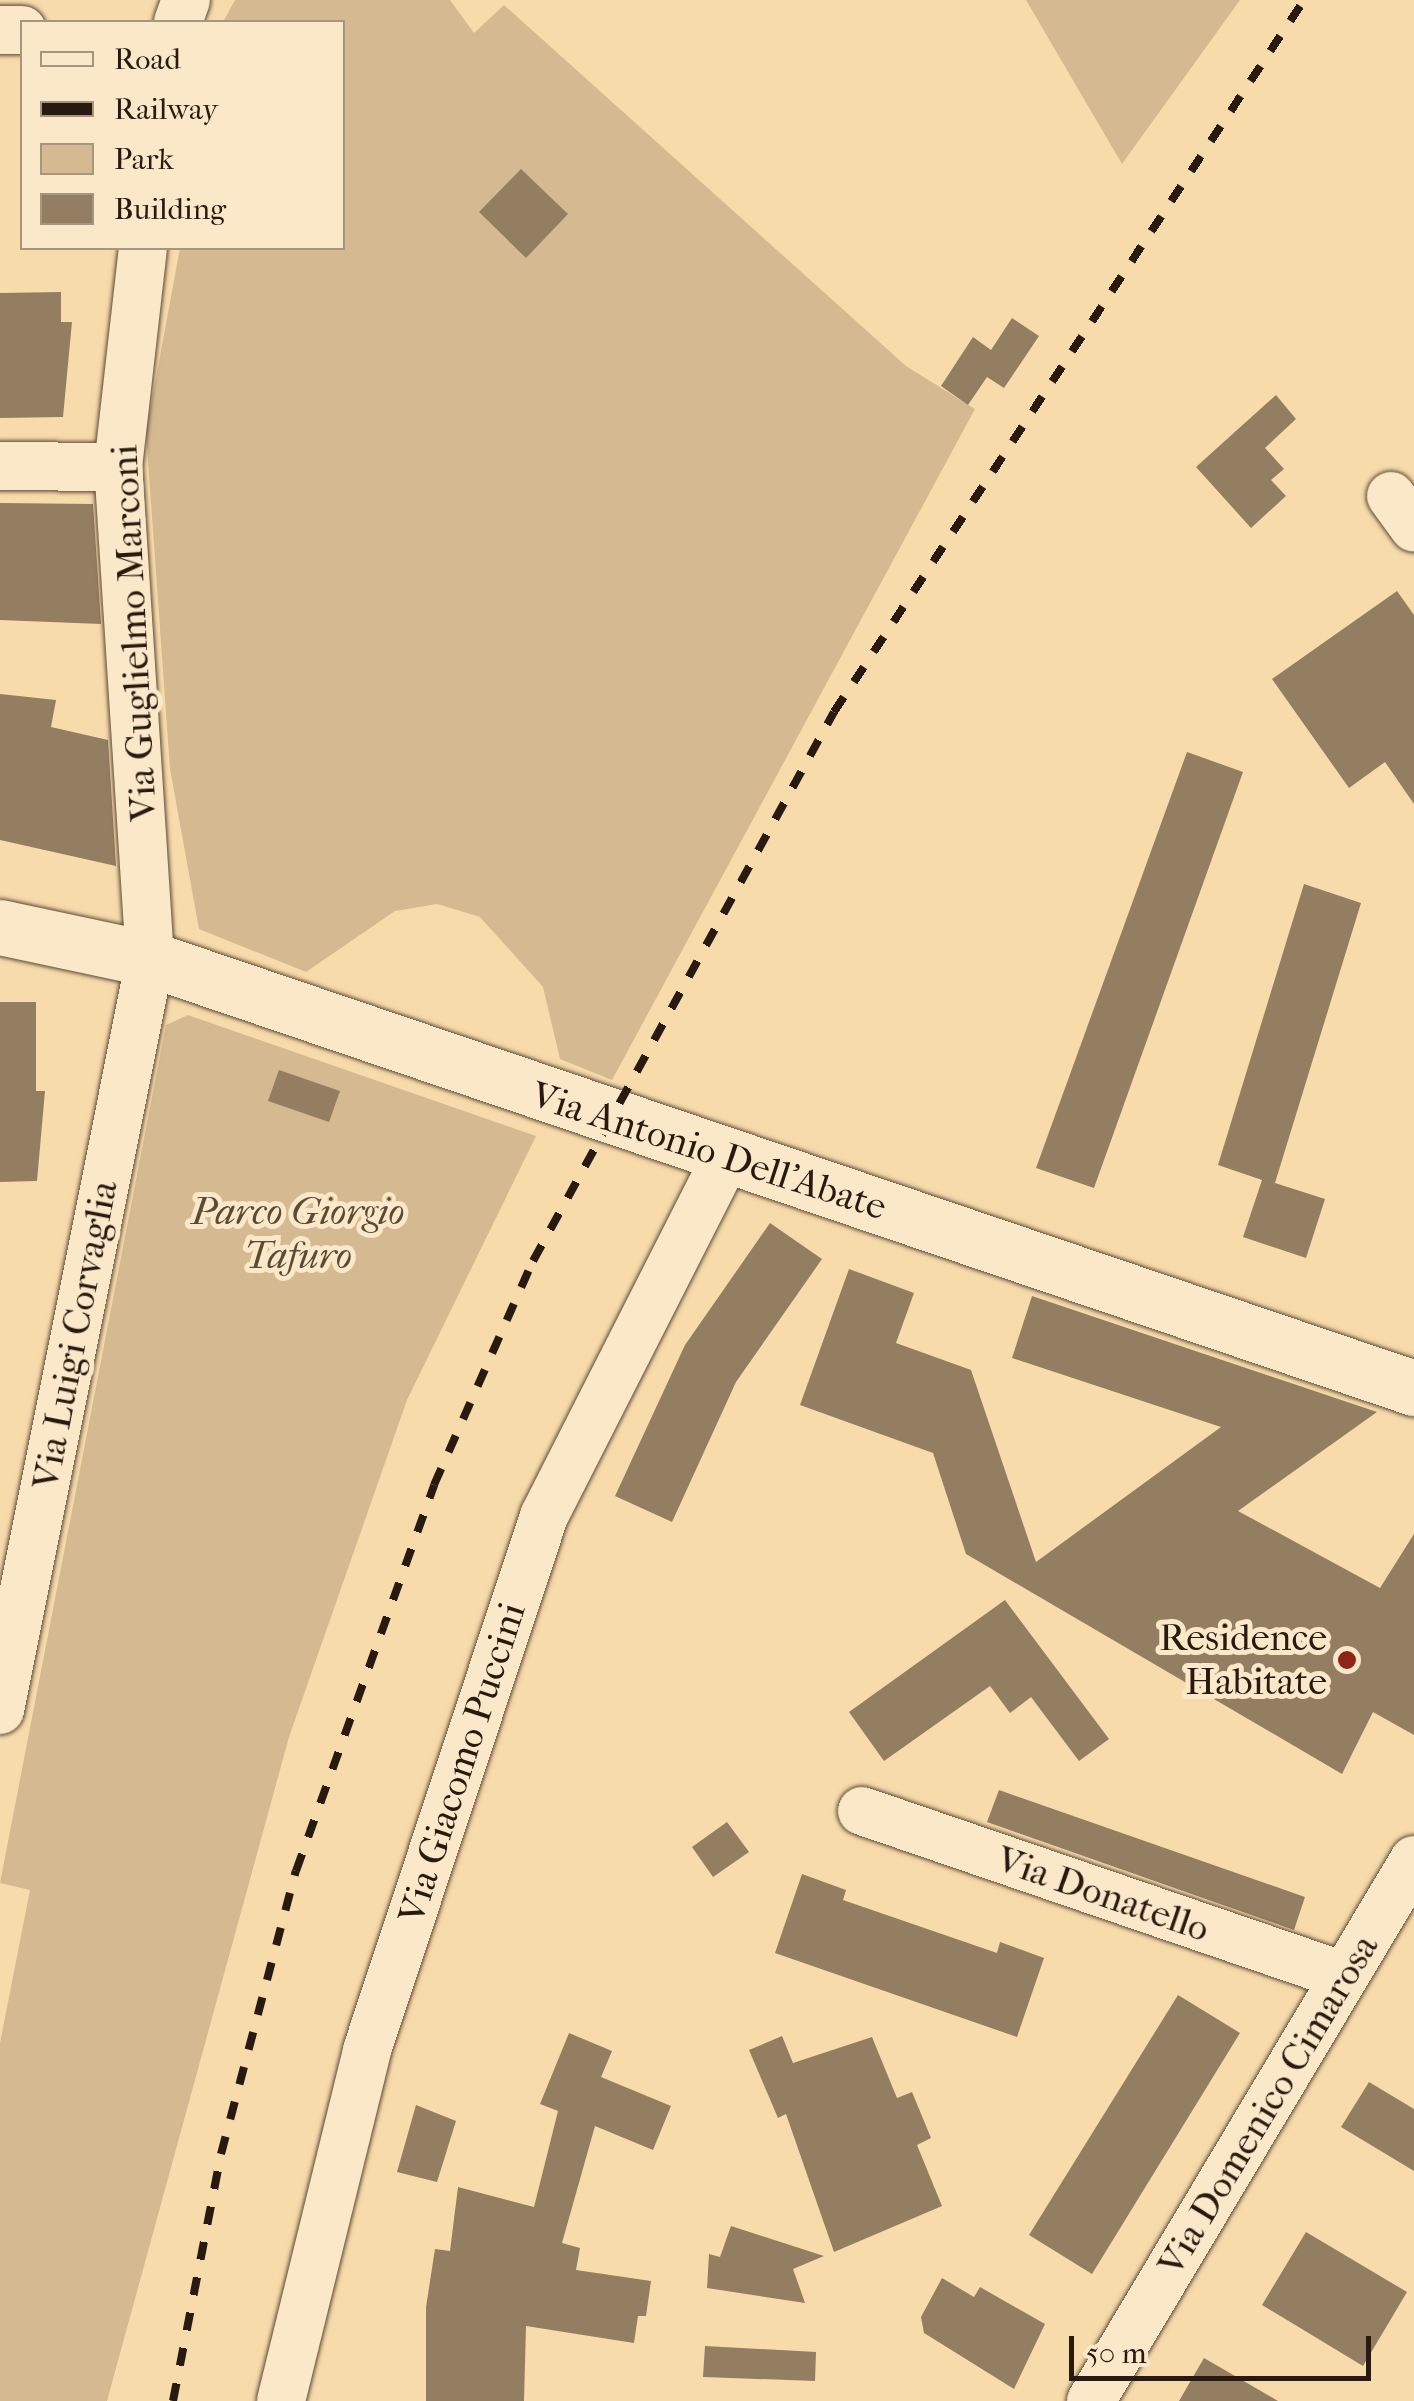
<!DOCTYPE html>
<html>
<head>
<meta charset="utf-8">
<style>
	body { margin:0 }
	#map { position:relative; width:1414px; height:2401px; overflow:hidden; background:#f8dbab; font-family:"IM FELL French Canon",serif }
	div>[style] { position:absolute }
	.green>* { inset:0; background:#d5ba91 }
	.building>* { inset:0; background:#947e61 }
	.roads { filter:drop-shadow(0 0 2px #5c4a38) drop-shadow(0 0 2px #5c4a38) }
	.minor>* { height:48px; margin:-24px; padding:0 24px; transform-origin:24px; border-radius:24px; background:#fae8c8 }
	.secondary>* { height:55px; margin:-27.5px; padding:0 27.5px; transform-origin:27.5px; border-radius:27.5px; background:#fae8c8 }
	.rail>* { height:8px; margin-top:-4px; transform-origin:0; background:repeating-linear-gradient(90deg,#281a11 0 18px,transparent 0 36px) }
	.dots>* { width:28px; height:28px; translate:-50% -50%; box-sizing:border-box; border:5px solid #fae8c8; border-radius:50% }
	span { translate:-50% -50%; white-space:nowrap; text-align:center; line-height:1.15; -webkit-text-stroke:10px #fae8c8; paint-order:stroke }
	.street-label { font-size:38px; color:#281a11 }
	.park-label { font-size:38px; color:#5c4a37; font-style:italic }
	.poi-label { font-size:38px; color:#281a11 }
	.right { translate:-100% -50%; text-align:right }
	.legend { position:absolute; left:20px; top:20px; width:325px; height:230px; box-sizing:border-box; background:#fae8c8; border:2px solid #a6967f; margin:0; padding:12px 18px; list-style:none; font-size:30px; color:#281a11 }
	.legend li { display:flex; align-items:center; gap:20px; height:50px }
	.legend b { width:50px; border:2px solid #a6967f }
	.scale { position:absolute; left:1069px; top:2336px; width:302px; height:45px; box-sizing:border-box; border:5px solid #281a11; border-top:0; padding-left:12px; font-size:30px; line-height:35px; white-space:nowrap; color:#281a11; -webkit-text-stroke:8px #fae8c8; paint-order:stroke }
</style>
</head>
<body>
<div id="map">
	<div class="green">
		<i style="clip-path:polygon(235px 0,450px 0,474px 33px,504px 5px,906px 366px,975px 409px,612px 1080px,560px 1059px,543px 987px,480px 917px,437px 904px,395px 911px,306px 972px,199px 929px,170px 769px,146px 432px,180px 248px,342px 248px,342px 22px,223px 22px)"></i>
		<i style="clip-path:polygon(1026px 0,1240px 0,1122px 164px)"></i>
		<i style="clip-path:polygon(188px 1015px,536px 1136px,407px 1400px,289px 1737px,107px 2401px,0 2401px,0 2043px,30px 1890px,0 1883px,166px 1025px)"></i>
	</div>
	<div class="building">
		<i style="clip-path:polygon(521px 169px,568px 214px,526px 258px,479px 212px)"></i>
		<i style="clip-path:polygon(61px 292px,61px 322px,72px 322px,63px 417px,0 418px,0 293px)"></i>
		<i style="clip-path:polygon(1012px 318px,1039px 336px,1004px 388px,987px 377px,968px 405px,941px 386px,973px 337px,991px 350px)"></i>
		<i style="clip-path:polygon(1276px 395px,1296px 419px,1265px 448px,1284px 469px,1271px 480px,1286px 496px,1251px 528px,1196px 467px)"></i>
		<i style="clip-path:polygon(0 503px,93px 504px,101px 624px,0 620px)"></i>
		<i style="clip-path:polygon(1397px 591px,1414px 615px,1414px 804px,1385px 762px,1349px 788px,1272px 679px)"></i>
		<i style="clip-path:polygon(0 694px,56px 700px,51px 727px,108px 740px,116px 866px,0 840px)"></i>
		<i style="clip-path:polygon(1187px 752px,1243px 772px,1094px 1188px,1036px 1168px)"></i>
		<i style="clip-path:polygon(1304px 884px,1361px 903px,1275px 1183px,1325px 1199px,1306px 1258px,1243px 1237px,1262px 1180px,1218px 1165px)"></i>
		<i style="clip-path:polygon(0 1002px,36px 1002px,36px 1091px,45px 1091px,37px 1181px,0 1182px)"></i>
		<i style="clip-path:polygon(279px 1070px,340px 1091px,329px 1122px,268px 1101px)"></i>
		<i style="clip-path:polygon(770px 1223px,822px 1259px,736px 1382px,672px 1522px,615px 1496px,685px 1345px)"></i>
		<i style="clip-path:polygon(849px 1269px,914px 1293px,896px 1343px,971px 1370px,1036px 1562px,1221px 1427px,1012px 1358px,1032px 1296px,1377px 1412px,1238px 1511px,1380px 1588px,1414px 1534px,1414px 1735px,1373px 1712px,1342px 1774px,966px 1554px,933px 1453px,800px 1405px)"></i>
		<i style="clip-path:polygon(1005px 1600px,1109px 1739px,1079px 1761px,1031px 1697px,1010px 1713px,990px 1686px,884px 1761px,849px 1712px)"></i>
		<i style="clip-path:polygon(999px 1790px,1305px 1897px,1294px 1930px,987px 1822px)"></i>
		<i style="clip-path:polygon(727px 1822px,749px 1852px,713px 1877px,692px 1847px)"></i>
		<i style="clip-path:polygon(802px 1874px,846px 1890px,843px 1900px,997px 1953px,1000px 1942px,1044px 1958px,1017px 2037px,775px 1953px)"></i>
		<i style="clip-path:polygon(1178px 1995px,1240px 2033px,1092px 2274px,1029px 2235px)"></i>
		<i style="clip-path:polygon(569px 2033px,612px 2051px,601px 2077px,671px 2106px,653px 2150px,595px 2126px,562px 2243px,580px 2248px,576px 2270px,651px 2281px,646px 2316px,638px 2316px,634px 2343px,526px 2326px,524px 2401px,426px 2401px,426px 2307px,435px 2249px,450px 2251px,458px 2187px,534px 2207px,558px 2111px,540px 2104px)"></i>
		<i style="clip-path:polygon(782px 2036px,793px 2063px,872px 2037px,897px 2098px,912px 2092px,931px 2138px,917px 2145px,942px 2206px,834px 2252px,786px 2114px,778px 2118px,749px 2050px)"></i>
		<i style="clip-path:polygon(1369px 2082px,1414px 2109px,1414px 2171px,1341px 2127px)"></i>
		<i style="clip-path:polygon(416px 2105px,456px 2121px,437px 2182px,397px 2172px)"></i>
		<i style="clip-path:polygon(731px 2226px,824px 2256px,793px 2269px,805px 2303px,707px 2288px,709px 2254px,720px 2257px)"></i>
		<i style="clip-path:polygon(1306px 2232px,1407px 2292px,1363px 2366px,1262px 2305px)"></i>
		<i style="clip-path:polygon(942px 2278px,974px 2297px,980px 2287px,1045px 2324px,1014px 2389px,924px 2333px,921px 2317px)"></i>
		<i style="clip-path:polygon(705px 2346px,816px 2352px,815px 2381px,703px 2377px)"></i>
		<i style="clip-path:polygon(1204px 2358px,1278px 2401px,1179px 2401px)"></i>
	</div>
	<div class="roads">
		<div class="minor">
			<i style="left:178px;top:22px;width:23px;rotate:-70deg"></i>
			<i style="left:0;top:30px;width:22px"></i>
			<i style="left:0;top:466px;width:118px;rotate:0.5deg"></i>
			<i style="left:1391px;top:496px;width:39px;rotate:54deg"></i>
			<i style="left:0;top:1710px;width:766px;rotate:-78.7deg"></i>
			<i style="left:150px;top:959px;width:493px;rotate:-93.7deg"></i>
			<i style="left:118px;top:467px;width:220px;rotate:-83.5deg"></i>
			<i style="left:862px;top:1811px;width:509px;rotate:18.9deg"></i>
			<i style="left:281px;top:2401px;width:361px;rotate:-76.2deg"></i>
			<i style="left:367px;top:2050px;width:563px;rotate:-71.66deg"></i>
			<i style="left:544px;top:1516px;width:404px;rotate:-63.1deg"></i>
			<i style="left:1091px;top:2401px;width:630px;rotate:-59.16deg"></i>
		</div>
		<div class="secondary">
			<i style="left:0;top:927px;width:153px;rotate:12deg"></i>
			<i style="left:150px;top:959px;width:1335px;rotate:18.75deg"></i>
		</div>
	</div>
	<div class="rail">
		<i style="left:173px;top:2401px;width:252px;rotate:-79deg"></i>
		<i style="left:221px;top:2154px;width:293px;rotate:-75.2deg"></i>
		<i style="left:296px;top:1871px;width:410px;rotate:-70.3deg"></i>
		<i style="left:434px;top:1485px;width:245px;rotate:-66.2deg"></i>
		<i style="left:533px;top:1261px;width:626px;rotate:-61.27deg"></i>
		<i style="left:834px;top:712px;width:853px;rotate:-56.57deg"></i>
	</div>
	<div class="dots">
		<i style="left:1347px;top:1660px;background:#8f2418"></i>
	</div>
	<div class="street-label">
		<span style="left:134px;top:633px;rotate:-93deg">Via Guglielmo Marconi</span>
		<span style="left:709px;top:1151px;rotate:18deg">Via Antonio Dell'Abate</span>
		<span style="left:75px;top:1335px;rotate:-79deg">Via Luigi Corvaglia</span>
		<span style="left:462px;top:1763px;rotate:-72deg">Via Giacomo Puccini</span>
		<span style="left:1103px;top:1894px;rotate:19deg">Via Donatello</span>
		<span style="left:1268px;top:2105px;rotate:-59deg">Via Domenico Cimarosa</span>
	</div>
	<div class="park-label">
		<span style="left:298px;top:1234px">Parco Giorgio<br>Tafuro</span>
	</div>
	<div class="poi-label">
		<span class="right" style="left:1327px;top:1660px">Residence<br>Habitate</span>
	</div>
	<ul class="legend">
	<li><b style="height:12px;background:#fae8c8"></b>Road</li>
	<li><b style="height:12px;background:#281a11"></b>Railway</li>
	<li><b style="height:28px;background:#d5ba91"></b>Park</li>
	<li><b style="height:28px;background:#947e61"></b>Building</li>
	</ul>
	<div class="scale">50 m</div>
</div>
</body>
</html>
